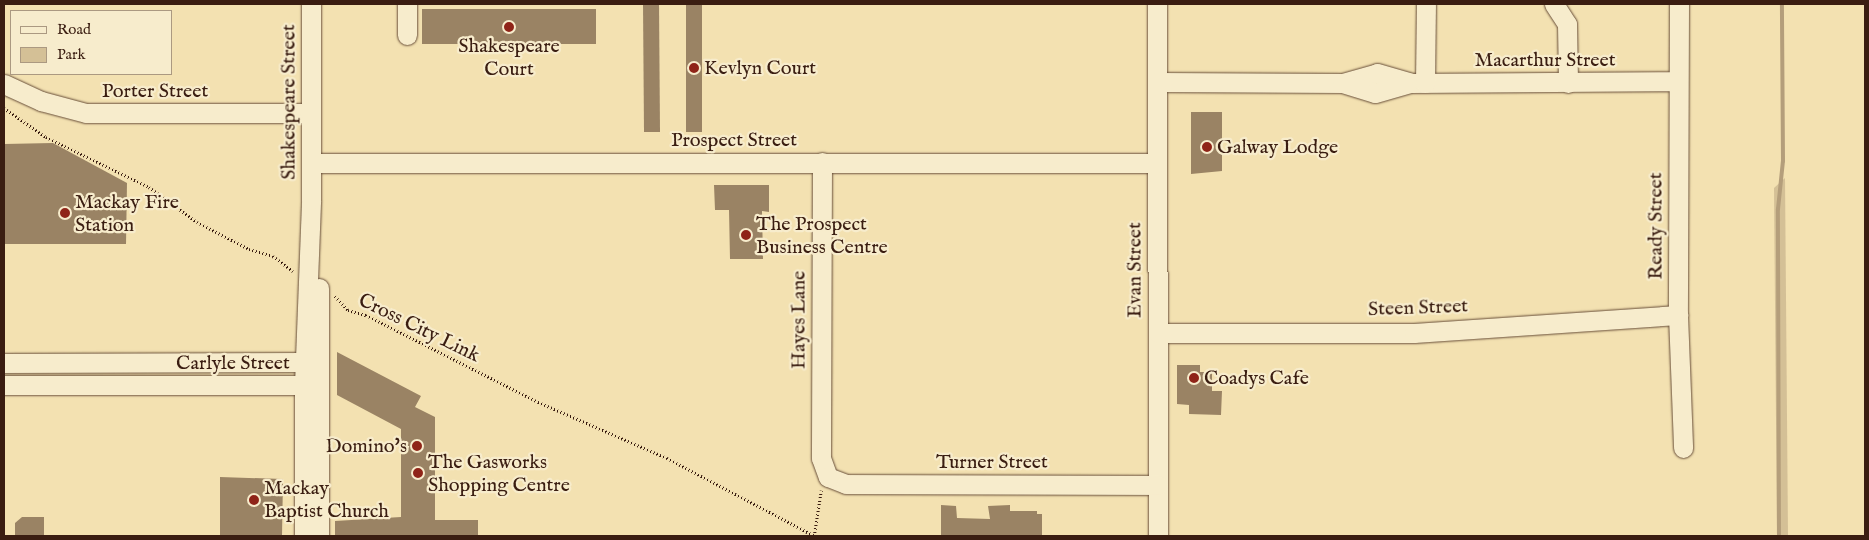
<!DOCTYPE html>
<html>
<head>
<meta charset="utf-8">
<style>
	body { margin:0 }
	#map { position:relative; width:1869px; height:540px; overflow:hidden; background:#f3e1b1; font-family:"IM FELL English",serif }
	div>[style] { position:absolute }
	.green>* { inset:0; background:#d4c096 }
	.stream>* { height:4px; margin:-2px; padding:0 2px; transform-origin:2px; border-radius:2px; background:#b49e7b }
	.building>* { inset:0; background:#9a8364 }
	.path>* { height:2.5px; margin-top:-1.25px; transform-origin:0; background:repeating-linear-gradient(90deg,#3a1d11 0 1px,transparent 0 3.5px) }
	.roads { filter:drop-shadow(0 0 1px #684e39) drop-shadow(0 0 1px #684e39) }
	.minor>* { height:19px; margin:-9.5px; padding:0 9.5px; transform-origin:9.5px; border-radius:9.5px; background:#f7eccc }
	.dots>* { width:14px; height:14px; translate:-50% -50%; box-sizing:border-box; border:2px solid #f7eccc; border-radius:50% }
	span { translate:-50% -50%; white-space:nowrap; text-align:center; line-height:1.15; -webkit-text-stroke:4.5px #f7eccc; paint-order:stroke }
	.poi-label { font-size:20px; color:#3a1d11 }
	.left { translate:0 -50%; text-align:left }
	.right { translate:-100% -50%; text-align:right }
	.street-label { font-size:20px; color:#3a1d11 }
	.frame { position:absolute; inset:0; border:5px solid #3a1d11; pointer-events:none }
	.legend { position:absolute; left:10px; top:10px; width:162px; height:65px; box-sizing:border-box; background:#f7eccc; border:1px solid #ab9981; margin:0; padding:6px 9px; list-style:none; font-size:15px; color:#3a1d11 }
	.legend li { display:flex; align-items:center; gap:10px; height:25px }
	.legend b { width:25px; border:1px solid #ab9981 }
</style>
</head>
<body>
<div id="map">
	<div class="green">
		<i style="clip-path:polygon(1785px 178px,1788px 536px,1777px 536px,1774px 188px)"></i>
	</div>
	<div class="stream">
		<i style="left:1779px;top:536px;width:327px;rotate:-90.2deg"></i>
		<i style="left:1778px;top:209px;width:48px;rotate:-84.1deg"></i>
		<i style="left:1783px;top:161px;width:157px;rotate:-90.4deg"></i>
	</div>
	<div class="building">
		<i style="clip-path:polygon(643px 4px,659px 4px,660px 132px,644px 132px)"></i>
		<i style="clip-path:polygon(686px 4px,702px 4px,702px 132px,686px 132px)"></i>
		<i style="clip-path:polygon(422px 9px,596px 9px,596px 44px,422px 44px)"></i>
		<i style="clip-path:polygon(1191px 112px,1222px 112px,1222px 171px,1191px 174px)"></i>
		<i style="clip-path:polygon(53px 143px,127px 183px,126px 244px,4px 244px,4px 144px)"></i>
		<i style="clip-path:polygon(714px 185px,769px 185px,769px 212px,762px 211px,763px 259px,730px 259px,729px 210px,715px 210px)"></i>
		<i style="clip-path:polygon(337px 352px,421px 396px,415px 407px,435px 417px,435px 520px,478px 520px,478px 536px,335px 536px,335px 521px,401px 517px,401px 429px,337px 395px)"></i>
		<i style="clip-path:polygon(1177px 365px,1200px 365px,1200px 372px,1212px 372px,1212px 391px,1222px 391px,1221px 415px,1189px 414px,1189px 405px,1177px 404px)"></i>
		<i style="clip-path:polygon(220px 477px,283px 479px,282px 536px,220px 536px)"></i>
		<i style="clip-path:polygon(941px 505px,956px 506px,957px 518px,990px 519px,988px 506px,1010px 505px,1010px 511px,1037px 511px,1037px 514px,1042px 514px,1042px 536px,941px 536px)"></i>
		<i style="clip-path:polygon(22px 517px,44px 517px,44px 536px,15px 536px,15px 523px)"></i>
	</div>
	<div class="path">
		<i style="left:4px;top:108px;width:51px;rotate:34.6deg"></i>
		<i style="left:46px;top:137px;width:114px;rotate:25.9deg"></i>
		<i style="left:149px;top:187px;width:59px;rotate:36.1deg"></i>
		<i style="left:197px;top:222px;width:59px;rotate:27.4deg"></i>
		<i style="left:249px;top:249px;width:25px;rotate:16deg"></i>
		<i style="left:273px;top:256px;width:25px;rotate:37deg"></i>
		<i style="left:335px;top:296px;width:19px;rotate:47deg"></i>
		<i style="left:348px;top:310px;width:19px;rotate:16deg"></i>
		<i style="left:366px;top:315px;width:193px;rotate:26.8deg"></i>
		<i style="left:538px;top:402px;width:141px;rotate:23.5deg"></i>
		<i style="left:667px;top:458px;width:167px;rotate:27.8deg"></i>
		<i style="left:814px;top:536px;width:46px;rotate:-81.2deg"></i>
	</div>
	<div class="roads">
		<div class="minor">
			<i style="left:1157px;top:4px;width:532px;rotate:89.89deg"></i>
			<i style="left:1554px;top:4px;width:24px;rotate:57deg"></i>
			<i style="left:1567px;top:24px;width:59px;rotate:89deg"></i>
			<i style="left:1679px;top:4px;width:311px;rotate:90.2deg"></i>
			<i style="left:1678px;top:315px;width:133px;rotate:87.8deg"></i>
			<i style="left:407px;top:35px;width:31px;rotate:-90deg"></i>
			<i style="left:1157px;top:82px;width:186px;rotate:0.3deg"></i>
			<i style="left:1343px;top:83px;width:35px;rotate:-16deg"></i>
			<i style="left:1377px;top:73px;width:36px;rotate:16deg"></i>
			<i style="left:1412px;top:83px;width:266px;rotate:-0.4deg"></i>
			<i style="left:1342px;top:83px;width:34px;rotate:17deg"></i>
			<i style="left:1375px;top:93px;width:37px;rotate:-16deg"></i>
			<i style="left:1425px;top:83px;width:79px;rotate:-89.3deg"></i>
			<i style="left:4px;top:84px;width:41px;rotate:24.7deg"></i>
			<i style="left:41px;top:101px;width:47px;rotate:14.9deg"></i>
			<i style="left:86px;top:113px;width:225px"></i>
			<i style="left:822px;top:162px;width:296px;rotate:90.2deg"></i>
			<i style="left:821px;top:458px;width:20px;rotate:70deg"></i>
			<i style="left:828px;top:477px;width:19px;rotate:21deg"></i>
			<i style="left:846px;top:484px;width:312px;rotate:0.2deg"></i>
			<i style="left:311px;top:163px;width:846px"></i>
			<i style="left:1158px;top:333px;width:256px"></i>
			<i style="left:1414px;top:333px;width:265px;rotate:-3.9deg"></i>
			<i style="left:4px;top:363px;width:300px;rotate:-0.2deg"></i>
			<i style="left:304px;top:362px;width:10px;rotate:29deg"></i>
			<i style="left:4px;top:385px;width:300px"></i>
			<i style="left:304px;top:385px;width:12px;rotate:-42deg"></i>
			<i style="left:304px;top:536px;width:151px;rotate:-90deg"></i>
			<i style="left:304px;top:385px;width:185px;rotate:-87.8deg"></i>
			<i style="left:311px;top:200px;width:196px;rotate:-90deg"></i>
			<i style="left:319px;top:536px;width:248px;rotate:-90deg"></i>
		</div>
	</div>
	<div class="dots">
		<i style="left:509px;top:27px;background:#8f2418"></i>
		<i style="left:694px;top:68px;background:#8f2418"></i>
		<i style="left:1207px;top:147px;background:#8f2418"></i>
		<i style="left:65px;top:213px;background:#8f2418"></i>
		<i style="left:746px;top:235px;background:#8f2418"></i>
		<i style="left:1194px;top:378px;background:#8f2418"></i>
		<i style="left:417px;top:446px;background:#8f2418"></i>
		<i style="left:418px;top:473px;background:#8f2418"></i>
		<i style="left:254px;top:500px;background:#8f2418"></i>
	</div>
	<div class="poi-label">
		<span style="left:509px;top:58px">Shakespeare<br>Court</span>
		<span class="left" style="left:704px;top:68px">Kevlyn Court</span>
		<span class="left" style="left:1217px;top:147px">Galway Lodge</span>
		<span class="left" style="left:75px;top:214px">Mackay Fire<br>Station</span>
		<span class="left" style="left:756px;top:236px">The Prospect<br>Business Centre</span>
		<span class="left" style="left:1204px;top:378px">Coadys Cafe</span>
		<span class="right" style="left:407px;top:446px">Domino's</span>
		<span class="left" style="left:428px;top:474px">The Gasworks<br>Shopping Centre</span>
		<span class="left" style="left:264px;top:500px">Mackay<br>Baptist Church</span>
	</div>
	<div class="street-label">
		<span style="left:1545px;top:60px">Macarthur Street</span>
		<span style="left:155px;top:91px">Porter Street</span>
		<span style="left:289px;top:102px;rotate:-90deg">Shakespeare Street</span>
		<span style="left:734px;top:140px">Prospect Street</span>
		<span style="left:1656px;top:226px;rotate:-90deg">Ready Street</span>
		<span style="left:1135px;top:270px;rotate:-90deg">Evan Street</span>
		<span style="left:1418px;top:308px;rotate:-2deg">Steen Street</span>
		<span style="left:799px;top:320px;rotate:-90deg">Hayes Lane</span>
		<span style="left:419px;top:328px;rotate:26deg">Cross City Link</span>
		<span style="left:233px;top:363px">Carlyle Street</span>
		<span style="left:992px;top:462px">Turner Street</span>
	</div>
	<div class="frame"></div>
	<ul class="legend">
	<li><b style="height:6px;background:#f7eccc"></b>Road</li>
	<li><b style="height:14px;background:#d4c096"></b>Park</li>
	</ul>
</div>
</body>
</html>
